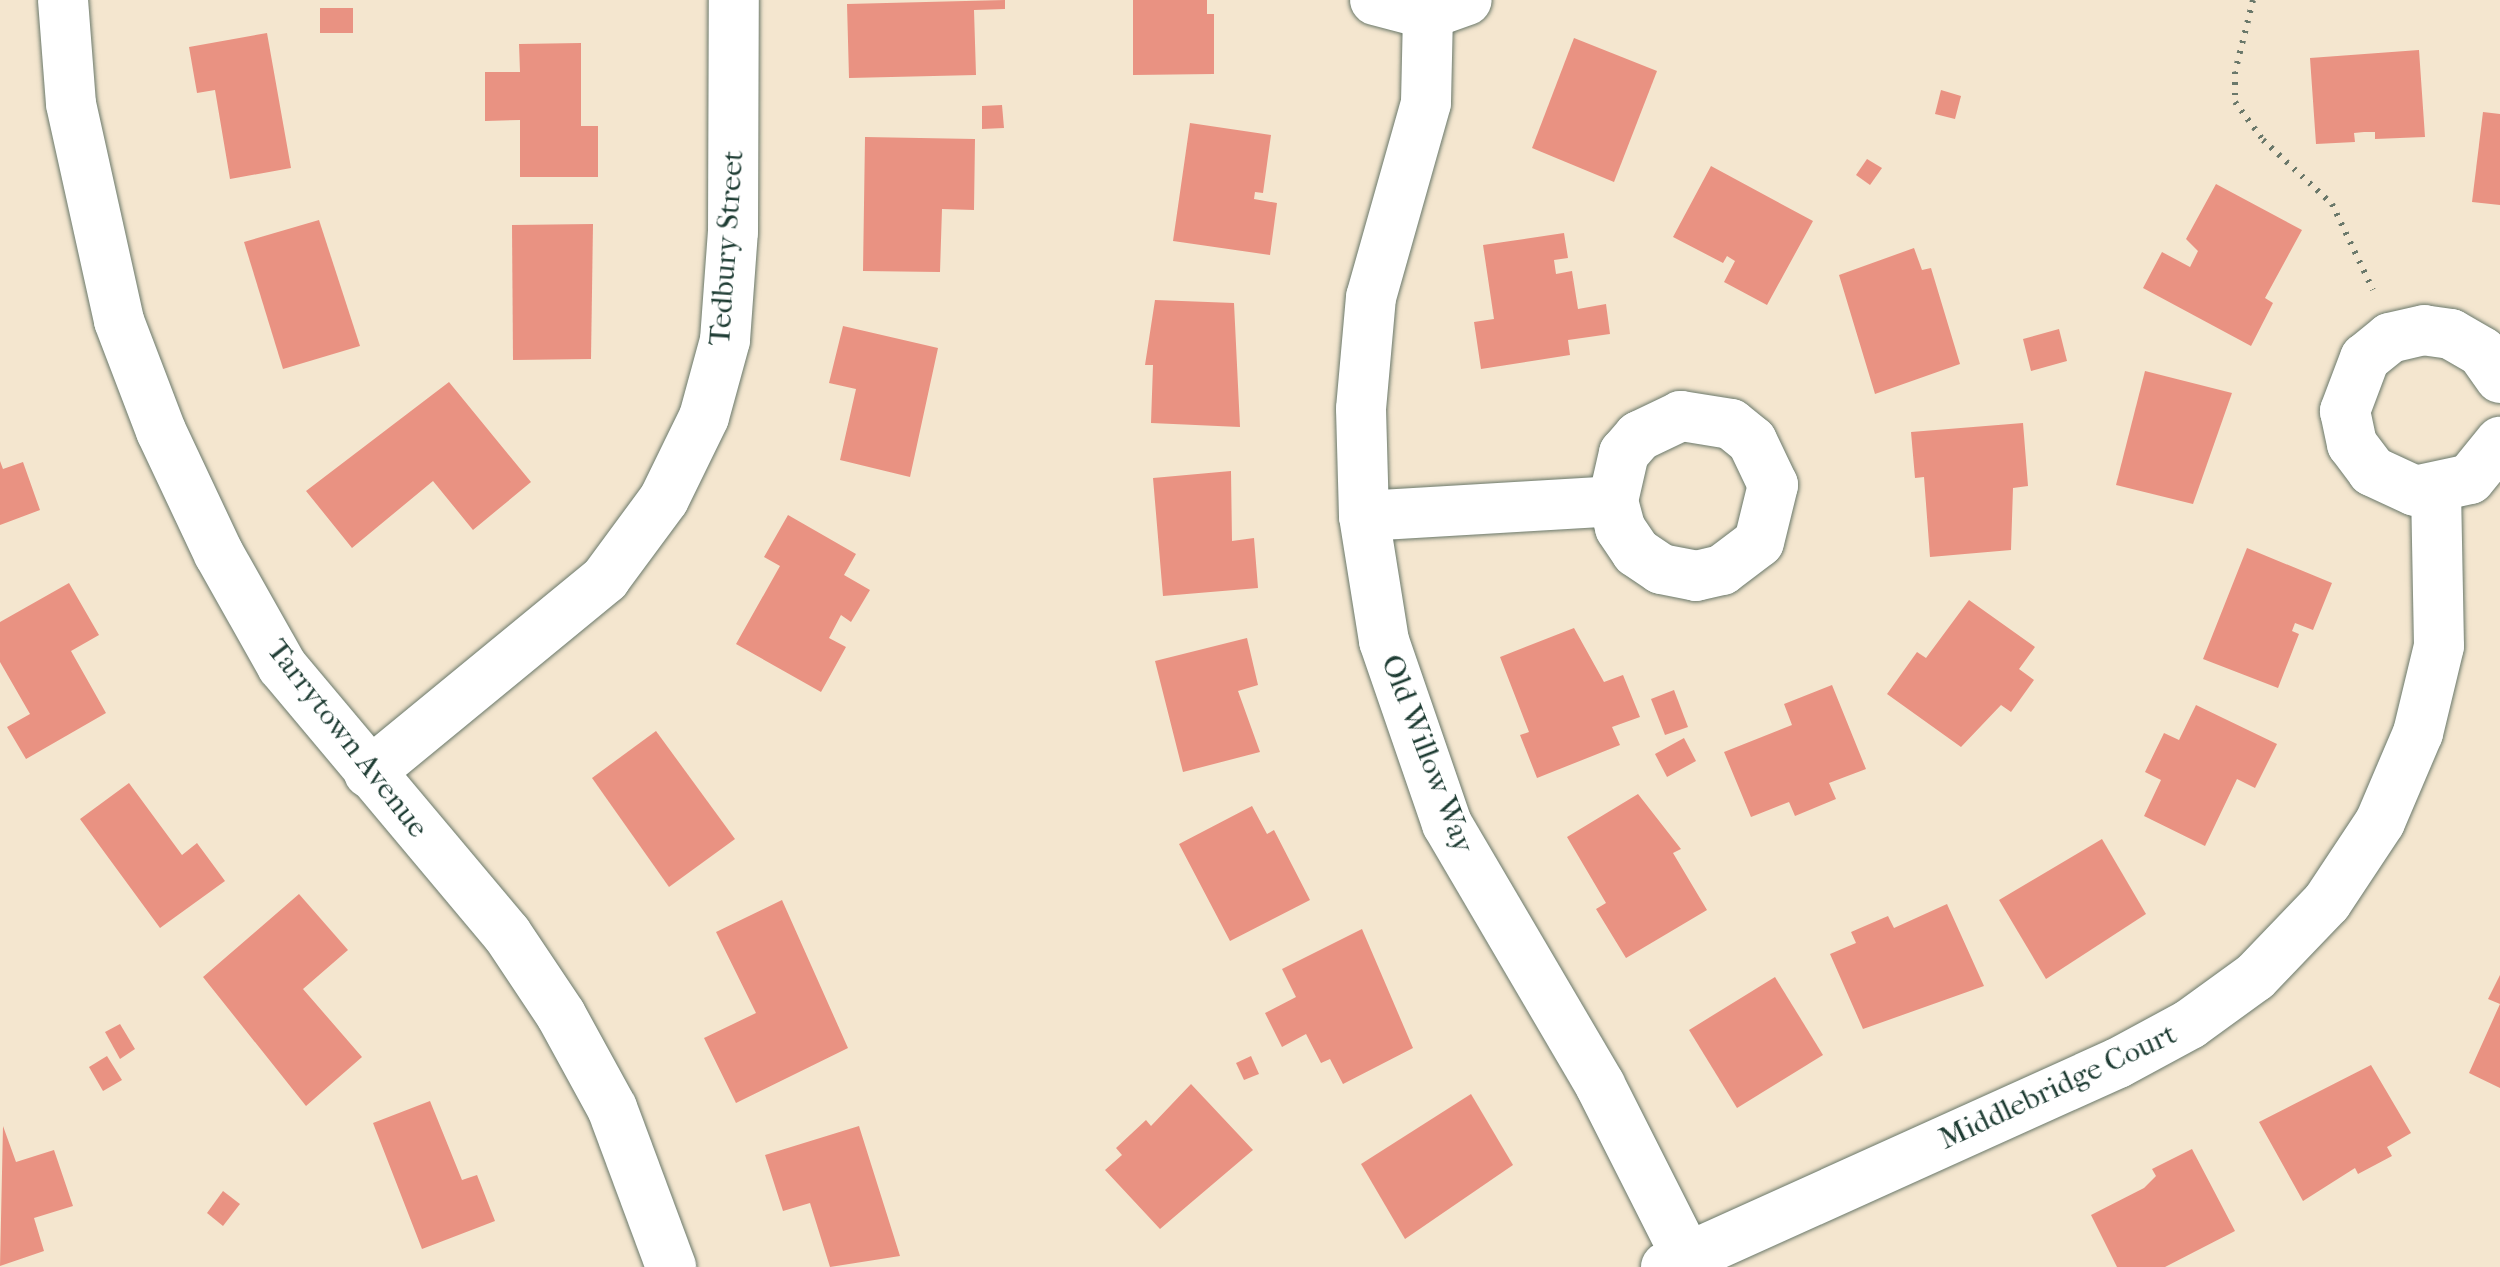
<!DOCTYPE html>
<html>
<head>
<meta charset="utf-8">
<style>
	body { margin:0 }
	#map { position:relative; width:2500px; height:1267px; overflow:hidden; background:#f4e6cf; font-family:"IM FELL French Canon",serif }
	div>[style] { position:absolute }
	.building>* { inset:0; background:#e99282 }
	.path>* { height:6px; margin-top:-3px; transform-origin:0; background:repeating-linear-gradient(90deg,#6a786a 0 2.5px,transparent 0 10.5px) }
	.roads { filter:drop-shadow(0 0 2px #6a786a) drop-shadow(0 0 2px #6a786a) }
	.street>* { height:50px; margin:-25px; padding:0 25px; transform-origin:25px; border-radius:25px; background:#fff }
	span { translate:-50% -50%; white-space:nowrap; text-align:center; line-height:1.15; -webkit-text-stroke:10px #fff; paint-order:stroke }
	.street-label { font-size:30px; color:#1f3d34 }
</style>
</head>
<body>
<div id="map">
	<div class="building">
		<i style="clip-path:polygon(1005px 0,1005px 9px,974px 10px,976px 75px,849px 78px,847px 4px)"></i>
		<i style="clip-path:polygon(1133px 0,1207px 0,1207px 14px,1214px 14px,1214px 74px,1133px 75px)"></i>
		<i style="clip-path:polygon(320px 8px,353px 8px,353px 33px,320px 33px)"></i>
		<i style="clip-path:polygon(267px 33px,291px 168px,230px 179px,215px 90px,197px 93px,189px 47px)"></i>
		<i style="clip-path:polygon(1574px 38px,1657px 71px,1614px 182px,1532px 148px)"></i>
		<i style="clip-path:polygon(581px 43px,581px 126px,598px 126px,598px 177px,520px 177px,520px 120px,485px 121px,485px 72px,520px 72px,519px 44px)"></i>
		<i style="clip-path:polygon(2419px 50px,2425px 137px,2375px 139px,2375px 132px,2364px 132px,2354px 133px,2355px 142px,2316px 144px,2310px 58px)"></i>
		<i style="clip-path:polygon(1941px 90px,1961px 96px,1955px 119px,1935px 114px)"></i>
		<i style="clip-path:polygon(1002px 105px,1004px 128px,982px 129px,982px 106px)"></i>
		<i style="clip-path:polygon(2483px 112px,2500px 114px,2500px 205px,2472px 202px)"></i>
		<i style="clip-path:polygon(1190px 123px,1271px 135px,1263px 193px,1255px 192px,1254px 199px,1277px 203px,1270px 255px,1173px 241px)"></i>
		<i style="clip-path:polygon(865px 137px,975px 139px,974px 210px,942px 209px,940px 272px,863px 271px)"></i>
		<i style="clip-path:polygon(1867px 159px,1882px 168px,1870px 185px,1856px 175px)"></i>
		<i style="clip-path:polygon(1711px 166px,1813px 221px,1767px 305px,1724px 282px,1735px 261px,1727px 256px,1723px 263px,1673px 237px)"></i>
		<i style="clip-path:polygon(2216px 184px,2302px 230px,2265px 298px,2273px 303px,2251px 346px,2143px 288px,2162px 252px,2190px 267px,2198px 251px,2186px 239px)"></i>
		<i style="clip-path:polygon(319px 220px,360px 346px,283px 369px,244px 242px)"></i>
		<i style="clip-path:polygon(593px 224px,591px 359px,513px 360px,512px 225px)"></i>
		<i style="clip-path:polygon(1564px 233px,1568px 258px,1554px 260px,1556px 274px,1572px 271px,1578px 309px,1606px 304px,1610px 334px,1568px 340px,1570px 355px,1481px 369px,1474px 322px,1494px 319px,1483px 245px)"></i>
		<i style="clip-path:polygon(1914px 248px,1922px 270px,1931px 268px,1960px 364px,1875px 394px,1839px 275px)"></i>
		<i style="clip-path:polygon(1155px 300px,1234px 303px,1240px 427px,1151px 423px,1153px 365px,1145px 365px)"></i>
		<i style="clip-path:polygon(843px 326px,938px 348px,910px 477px,840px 460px,856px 389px,829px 383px)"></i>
		<i style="clip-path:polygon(2059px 329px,2067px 361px,2031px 371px,2023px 339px)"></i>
		<i style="clip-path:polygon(2145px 371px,2232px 393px,2193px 504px,2116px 485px)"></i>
		<i style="clip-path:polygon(449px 382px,531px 482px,473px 530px,433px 481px,352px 548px,306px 491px)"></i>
		<i style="clip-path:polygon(2023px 423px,2028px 486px,2013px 488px,2011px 550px,1930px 557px,1924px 477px,1915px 478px,1911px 432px)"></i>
		<i style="clip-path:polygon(0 461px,3px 469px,23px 462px,40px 510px,0 525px)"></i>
		<i style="clip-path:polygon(1231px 471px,1232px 541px,1254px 538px,1258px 588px,1163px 596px,1153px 478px)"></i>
		<i style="clip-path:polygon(788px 515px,856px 554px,844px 575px,870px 590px,851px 622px,841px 615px,829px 638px,846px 647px,821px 692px,736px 644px,780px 566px,764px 557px)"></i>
		<i style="clip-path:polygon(2247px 548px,2332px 583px,2313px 630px,2295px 623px,2292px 631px,2299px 634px,2278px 688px,2203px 659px)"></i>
		<i style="clip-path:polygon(69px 583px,99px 635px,71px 651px,106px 713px,26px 759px,7px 727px,30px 714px,0 662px,0 622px)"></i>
		<i style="clip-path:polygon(1969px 600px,2035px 647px,2019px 669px,2034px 680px,2011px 712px,2001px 705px,1961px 747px,1887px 694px,1917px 652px,1926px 658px)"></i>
		<i style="clip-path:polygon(1574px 628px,1604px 682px,1623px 675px,1640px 717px,1612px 727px,1620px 745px,1537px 778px,1520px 735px,1529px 732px,1500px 657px)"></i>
		<i style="clip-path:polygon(1247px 638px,1258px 685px,1238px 691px,1260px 752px,1183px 772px,1155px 661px)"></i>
		<i style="clip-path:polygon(1832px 685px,1866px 769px,1829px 783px,1836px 799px,1795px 816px,1789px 802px,1751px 817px,1724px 752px,1792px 725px,1784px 704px)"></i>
		<i style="clip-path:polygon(1674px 690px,1688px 727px,1665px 735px,1651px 699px)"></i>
		<i style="clip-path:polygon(2196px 705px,2277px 744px,2255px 788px,2237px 779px,2205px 846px,2144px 816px,2161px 780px,2145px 772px,2164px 733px,2179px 740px)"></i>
		<i style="clip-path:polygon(656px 731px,735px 839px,669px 887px,592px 778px)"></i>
		<i style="clip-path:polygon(1684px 738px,1696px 761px,1667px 777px,1655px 754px)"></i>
		<i style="clip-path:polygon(129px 783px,182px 855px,197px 843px,225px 881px,160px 928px,80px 819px)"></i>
		<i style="clip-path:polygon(1638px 794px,1681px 849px,1673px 853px,1707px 910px,1626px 958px,1596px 909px,1606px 903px,1567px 837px)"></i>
		<i style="clip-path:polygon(1252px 806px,1267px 834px,1274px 830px,1310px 900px,1230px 941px,1179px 844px)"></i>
		<i style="clip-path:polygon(2102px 839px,2146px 914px,2046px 979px,1999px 900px)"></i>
		<i style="clip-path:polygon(299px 894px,348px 950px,303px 989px,362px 1057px,306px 1106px,203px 977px)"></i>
		<i style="clip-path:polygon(782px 900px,848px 1048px,736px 1103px,704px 1038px,756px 1013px,716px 932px)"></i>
		<i style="clip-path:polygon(1947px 904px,1984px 986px,1863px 1029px,1830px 954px,1856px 943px,1851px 932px,1888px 916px,1894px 928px)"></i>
		<i style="clip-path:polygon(1362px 929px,1413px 1048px,1343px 1084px,1330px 1059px,1321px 1063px,1306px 1034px,1282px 1047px,1265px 1013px,1296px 997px,1282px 969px)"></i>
		<i style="clip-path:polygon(2500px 975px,2500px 1088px,2469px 1073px,2500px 1004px,2488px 999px)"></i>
		<i style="clip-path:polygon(1775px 977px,1823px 1055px,1737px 1108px,1689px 1030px)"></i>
		<i style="clip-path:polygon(120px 1024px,135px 1049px,120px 1059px,105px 1032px)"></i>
		<i style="clip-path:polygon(107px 1056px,122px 1080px,103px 1091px,89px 1067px)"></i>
		<i style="clip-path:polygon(1251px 1056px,1259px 1074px,1244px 1080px,1236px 1063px)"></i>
		<i style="clip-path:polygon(2371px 1065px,2411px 1133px,2387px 1147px,2392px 1156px,2358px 1174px,2355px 1168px,2303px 1201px,2259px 1122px)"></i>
		<i style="clip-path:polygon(1191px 1084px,1253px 1150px,1160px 1229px,1105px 1170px,1122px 1155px,1116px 1148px,1146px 1120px,1151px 1126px)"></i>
		<i style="clip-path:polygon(1471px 1094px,1513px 1165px,1405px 1239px,1361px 1164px)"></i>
		<i style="clip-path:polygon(430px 1101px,462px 1180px,477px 1175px,495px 1221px,422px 1249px,373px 1123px)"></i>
		<i style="clip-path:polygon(3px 1126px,16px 1162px,54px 1150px,73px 1206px,34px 1218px,44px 1251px,0 1266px)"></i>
		<i style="clip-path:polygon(859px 1126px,900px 1256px,830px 1267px,810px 1203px,783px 1211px,765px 1155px)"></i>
		<i style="clip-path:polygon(2192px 1149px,2235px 1231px,2165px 1267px,2117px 1267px,2091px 1215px,2144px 1188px,2156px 1176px,2152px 1169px)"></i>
		<i style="clip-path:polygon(223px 1191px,240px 1204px,223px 1226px,207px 1213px)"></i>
	</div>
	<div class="path">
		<i style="left:2253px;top:0;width:74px;rotate:104deg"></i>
		<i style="left:2235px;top:72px;width:30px;rotate:90deg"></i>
		<i style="left:2235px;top:102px;width:47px;rotate:53.6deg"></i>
		<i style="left:2263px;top:140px;width:94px;rotate:42.8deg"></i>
		<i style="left:2332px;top:204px;width:95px;rotate:64.5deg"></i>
	</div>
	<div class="roads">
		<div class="street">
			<i style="left:63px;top:0;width:104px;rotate:85.6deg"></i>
			<i style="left:71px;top:104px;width:222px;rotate:77.5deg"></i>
			<i style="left:119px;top:321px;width:118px;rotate:69.1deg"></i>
			<i style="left:161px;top:431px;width:136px;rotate:64.8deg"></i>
			<i style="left:219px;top:554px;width:129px;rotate:60.6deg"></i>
			<i style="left:282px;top:666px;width:350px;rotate:50deg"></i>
			<i style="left:507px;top:934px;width:97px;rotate:56.3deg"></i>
			<i style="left:561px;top:1015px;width:106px;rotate:61.3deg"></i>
			<i style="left:612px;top:1108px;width:170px;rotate:69.6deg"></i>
			<i style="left:1375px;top:0;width:55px;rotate:14.8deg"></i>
			<i style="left:1428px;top:14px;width:41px;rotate:-19.7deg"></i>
			<i style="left:1428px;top:14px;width:89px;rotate:91.3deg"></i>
			<i style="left:1426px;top:103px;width:202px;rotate:105.8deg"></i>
			<i style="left:1371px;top:297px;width:112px;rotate:95.1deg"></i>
			<i style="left:1361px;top:409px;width:107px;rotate:88.4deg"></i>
			<i style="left:1364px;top:516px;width:127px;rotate:80.9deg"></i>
			<i style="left:1384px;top:641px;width:194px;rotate:71deg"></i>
			<i style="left:1447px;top:824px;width:303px;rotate:59.6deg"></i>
			<i style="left:1600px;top:1085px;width:204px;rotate:63.2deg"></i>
			<i style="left:2500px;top:378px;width:32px;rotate:-125deg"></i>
			<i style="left:2482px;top:352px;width:36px;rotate:-150deg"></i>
			<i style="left:2451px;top:334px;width:27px;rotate:-172deg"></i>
			<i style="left:2424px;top:330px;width:35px;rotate:167deg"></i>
			<i style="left:2390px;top:338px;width:32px;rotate:141deg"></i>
			<i style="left:2365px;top:358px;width:57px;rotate:110.7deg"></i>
			<i style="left:2345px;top:411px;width:34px;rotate:78deg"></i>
			<i style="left:2352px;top:444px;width:34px;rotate:53deg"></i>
			<i style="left:2372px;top:471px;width:47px;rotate:24.9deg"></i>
			<i style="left:2415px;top:491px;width:56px;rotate:-12.3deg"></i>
			<i style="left:2470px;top:479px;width:48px;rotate:-51deg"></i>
			<i style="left:1364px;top:516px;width:249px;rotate:-3.4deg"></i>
			<i style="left:1613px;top:501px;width:28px;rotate:75deg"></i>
			<i style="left:1620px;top:528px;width:29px;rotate:56deg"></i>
			<i style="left:1636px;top:552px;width:30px;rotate:34deg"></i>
			<i style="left:1661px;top:569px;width:36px;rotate:11deg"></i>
			<i style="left:1696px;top:576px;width:27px;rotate:-13deg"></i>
			<i style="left:1722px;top:570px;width:46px;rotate:-37.1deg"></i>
			<i style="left:1759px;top:542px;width:59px;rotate:-76.2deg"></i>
			<i style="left:1773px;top:485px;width:49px;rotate:-115.5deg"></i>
			<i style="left:1752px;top:441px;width:27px;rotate:-141deg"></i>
			<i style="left:1731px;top:424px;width:51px;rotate:-170.9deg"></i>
			<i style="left:1681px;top:416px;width:47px;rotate:154.5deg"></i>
			<i style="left:1639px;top:436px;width:23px;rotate:131deg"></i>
			<i style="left:1624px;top:453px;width:49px;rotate:102.9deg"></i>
			<i style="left:369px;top:773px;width:306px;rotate:-39.4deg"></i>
			<i style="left:605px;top:579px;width:99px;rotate:-53.6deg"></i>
			<i style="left:664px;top:499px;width:91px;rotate:-64deg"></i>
			<i style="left:704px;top:417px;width:80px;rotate:-74.7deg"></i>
			<i style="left:725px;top:340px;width:108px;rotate:-85.8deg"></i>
			<i style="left:733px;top:232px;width:232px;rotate:-89.8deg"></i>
			<i style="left:1666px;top:1267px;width:496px;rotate:-24.3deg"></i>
			<i style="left:2118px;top:1063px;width:82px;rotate:-28.4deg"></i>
			<i style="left:2190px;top:1024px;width:80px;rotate:-35.9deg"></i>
			<i style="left:2255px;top:977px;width:104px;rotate:-46.2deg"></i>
			<i style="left:2327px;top:902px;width:96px;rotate:-56.5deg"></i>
			<i style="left:2380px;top:822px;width:97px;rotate:-66.9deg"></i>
			<i style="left:2418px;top:733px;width:89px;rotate:-76.4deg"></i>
			<i style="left:2439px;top:646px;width:155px;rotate:-91.1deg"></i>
		</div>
	</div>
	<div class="street-label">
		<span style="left:727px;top:248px;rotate:-86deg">Tedbury Street</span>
		<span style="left:347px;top:739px;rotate:52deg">Tarrytown Avenue</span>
		<span style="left:1427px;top:754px;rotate:69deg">Old Willow Way</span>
		<span style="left:2058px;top:1087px;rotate:-25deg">Middlebridge Court</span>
	</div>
</div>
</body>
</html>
